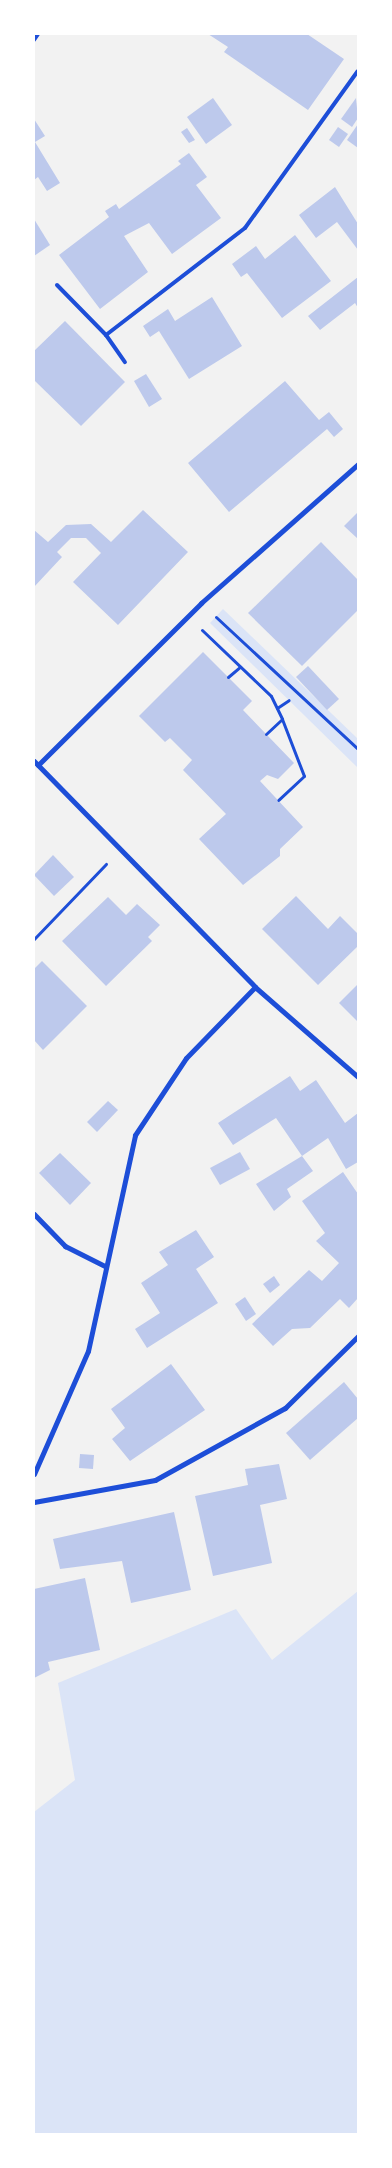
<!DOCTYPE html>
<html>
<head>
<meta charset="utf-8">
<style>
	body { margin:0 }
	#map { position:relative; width:392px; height:2168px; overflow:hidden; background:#f2f2f2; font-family:Jost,sans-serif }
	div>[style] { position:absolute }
	.green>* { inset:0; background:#dbe4f7 }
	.building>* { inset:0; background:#bdc9ec }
	.path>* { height:3px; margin:-1.5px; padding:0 1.5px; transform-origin:1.5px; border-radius:1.5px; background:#1d4ed8 }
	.service>* { height:4px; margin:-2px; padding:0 2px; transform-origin:2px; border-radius:2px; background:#1d4ed8 }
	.minor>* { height:5px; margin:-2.5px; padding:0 2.5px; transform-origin:2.5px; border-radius:2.5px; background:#1d4ed8 }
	span { translate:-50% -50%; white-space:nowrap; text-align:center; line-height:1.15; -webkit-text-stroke:4px #fff; paint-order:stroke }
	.frame { position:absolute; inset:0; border:35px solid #fff; pointer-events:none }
</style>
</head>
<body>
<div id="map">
	<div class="green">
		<i style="clip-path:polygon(223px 609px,358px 739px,358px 768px,210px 623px)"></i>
		<i style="clip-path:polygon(358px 1591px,358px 2134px,34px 2134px,34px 1812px,75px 1780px,58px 1683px,236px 1609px,272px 1660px)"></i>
	</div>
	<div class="building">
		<i style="clip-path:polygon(208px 34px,307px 34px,344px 59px,308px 110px,224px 52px,228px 47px)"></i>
		<i style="clip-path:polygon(213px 98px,232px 125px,206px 144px,187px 117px)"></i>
		<i style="clip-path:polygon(356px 98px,358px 118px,352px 127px,341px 119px)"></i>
		<i style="clip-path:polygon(34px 119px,45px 136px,35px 142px,60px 183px,47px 191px,38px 177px,34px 180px)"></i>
		<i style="clip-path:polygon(358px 124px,358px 148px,347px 140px)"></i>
		<i style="clip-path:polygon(338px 127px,348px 134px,339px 147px,329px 140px)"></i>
		<i style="clip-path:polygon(187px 128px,195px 140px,189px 143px,181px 132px)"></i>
		<i style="clip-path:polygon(189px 153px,207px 177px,196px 185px,221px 218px,172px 254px,149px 223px,124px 236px,148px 272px,100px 309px,59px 255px,109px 217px,105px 211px,116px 204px,119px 209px,181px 164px,178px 161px)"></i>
		<i style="clip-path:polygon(335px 187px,358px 224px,358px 250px,337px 222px,316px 238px,299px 215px)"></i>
		<i style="clip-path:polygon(34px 219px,50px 245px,34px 256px)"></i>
		<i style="clip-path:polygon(295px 235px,331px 281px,282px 318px,247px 273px,241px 277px,232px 264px,256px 246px,265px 259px)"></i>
		<i style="clip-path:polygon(358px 277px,358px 308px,355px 303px,320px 330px,308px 316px)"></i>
		<i style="clip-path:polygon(212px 297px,242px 346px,189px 379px,159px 331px,150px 337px,143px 326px,168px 309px,175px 321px)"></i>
		<i style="clip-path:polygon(65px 321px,125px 382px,81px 426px,34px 380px,34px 351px)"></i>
		<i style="clip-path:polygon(146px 374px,162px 399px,149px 407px,134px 381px)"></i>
		<i style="clip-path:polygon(285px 381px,319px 420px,329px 412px,343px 429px,334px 437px,327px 429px,229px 512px,188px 463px)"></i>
		<i style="clip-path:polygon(143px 510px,188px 552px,118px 625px,73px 582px,101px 553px,86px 538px,71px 538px,57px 552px,62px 557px,34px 587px,34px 530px,48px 542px,66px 525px,91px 524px,111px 542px)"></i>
		<i style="clip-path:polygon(358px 512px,358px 539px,344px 526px)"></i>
		<i style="clip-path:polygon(321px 542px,358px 580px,358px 610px,302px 666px,248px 613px)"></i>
		<i style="clip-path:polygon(203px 652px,252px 701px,243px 710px,294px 763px,278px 779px,267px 775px,260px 781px,303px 827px,280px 849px,280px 856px,243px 885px,199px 839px,226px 814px,183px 770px,192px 760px,170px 738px,165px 742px,139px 716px)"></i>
		<i style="clip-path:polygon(308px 666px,339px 699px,327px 710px,296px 677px)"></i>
		<i style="clip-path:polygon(53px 855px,74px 877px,54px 896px,34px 875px)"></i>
		<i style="clip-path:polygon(296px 896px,328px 929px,340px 916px,358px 934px,358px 946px,318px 985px,262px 929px)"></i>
		<i style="clip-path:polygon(108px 897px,126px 915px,137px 904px,160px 925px,148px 937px,152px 941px,106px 986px,62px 941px)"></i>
		<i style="clip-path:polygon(42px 961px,87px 1006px,43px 1050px,34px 1040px,34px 969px)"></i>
		<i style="clip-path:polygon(358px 984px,358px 1022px,339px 1003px)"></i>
		<i style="clip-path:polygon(290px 1076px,300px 1091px,316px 1080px,345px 1123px,358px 1113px,358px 1162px,346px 1169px,328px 1138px,302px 1156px,313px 1171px,287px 1189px,291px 1197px,274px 1211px,256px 1184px,302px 1156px,276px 1118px,233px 1145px,218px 1123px)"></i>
		<i style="clip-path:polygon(108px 1101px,118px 1110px,97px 1132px,87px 1122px)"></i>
		<i style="clip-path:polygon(240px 1152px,250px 1169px,220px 1185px,210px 1168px)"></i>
		<i style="clip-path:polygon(60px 1153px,91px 1183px,70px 1205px,39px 1173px)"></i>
		<i style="clip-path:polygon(343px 1172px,358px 1194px,358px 1298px,349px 1308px,340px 1299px,310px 1328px,292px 1329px,273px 1346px,252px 1324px,309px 1270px,322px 1281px,339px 1263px,316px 1241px,325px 1233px,302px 1201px)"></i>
		<i style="clip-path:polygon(196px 1230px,214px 1257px,196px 1269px,218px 1303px,147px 1348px,135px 1329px,160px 1313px,141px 1283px,168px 1265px,159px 1252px)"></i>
		<i style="clip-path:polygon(274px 1276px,280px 1285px,270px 1293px,263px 1284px)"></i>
		<i style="clip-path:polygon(245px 1297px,256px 1314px,246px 1321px,235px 1304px)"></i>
		<i style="clip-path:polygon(171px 1364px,205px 1410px,130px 1461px,112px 1439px,125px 1428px,111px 1409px)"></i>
		<i style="clip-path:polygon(344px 1382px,358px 1399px,358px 1418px,310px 1460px,286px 1433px)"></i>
		<i style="clip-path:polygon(80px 1454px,94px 1455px,93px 1469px,79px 1468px)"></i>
		<i style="clip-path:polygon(279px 1464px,287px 1499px,260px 1505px,272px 1563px,213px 1576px,195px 1496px,248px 1485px,245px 1469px)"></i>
		<i style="clip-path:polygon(174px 1512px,191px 1590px,131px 1603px,122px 1561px,60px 1569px,53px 1539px)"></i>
		<i style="clip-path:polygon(85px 1578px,100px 1650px,48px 1662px,50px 1670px,34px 1678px,34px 1589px)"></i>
	</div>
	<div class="path">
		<i style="left:216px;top:617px;width:194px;rotate:42.9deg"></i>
		<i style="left:202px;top:630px;width:95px;rotate:43.7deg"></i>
		<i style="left:271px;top:696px;width:25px;rotate:64deg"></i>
		<i style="left:282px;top:719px;width:61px;rotate:68.9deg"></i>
		<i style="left:304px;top:776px;width:35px;rotate:137deg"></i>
		<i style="left:228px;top:677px;width:16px;rotate:-40deg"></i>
		<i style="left:277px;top:708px;width:14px;rotate:-34deg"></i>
		<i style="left:266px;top:734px;width:22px;rotate:-43deg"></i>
		<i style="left:34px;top:939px;width:104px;rotate:-46.2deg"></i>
	</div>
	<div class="service">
		<i style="left:34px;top:40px;width:7px;rotate:-56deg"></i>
		<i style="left:57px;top:285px;width:70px;rotate:45.6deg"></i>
		<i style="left:106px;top:335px;width:33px;rotate:55deg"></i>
		<i style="left:106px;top:335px;width:175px;rotate:-37.6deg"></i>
		<i style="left:245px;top:228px;width:193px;rotate:-54.3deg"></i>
	</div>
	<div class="minor">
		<i style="left:34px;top:761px;width:316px;rotate:45.6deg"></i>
		<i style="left:255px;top:987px;width:137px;rotate:41.1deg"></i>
		<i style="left:38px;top:765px;width:230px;rotate:-44.8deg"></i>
		<i style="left:201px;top:603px;width:210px;rotate:-41.5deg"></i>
		<i style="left:34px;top:1214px;width:45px;rotate:45.9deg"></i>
		<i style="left:65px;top:1246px;width:45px;rotate:26.6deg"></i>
		<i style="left:34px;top:1474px;width:134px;rotate:-66.3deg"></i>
		<i style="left:88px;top:1351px;width:221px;rotate:-77.7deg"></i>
		<i style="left:135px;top:1135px;width:92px;rotate:-56.5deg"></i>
		<i style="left:186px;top:1058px;width:99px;rotate:-45.8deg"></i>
		<i style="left:34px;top:1502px;width:123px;rotate:-10.3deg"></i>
		<i style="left:155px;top:1480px;width:149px;rotate:-29deg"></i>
		<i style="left:285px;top:1408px;width:103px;rotate:-44.6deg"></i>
	</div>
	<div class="frame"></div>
</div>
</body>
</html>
